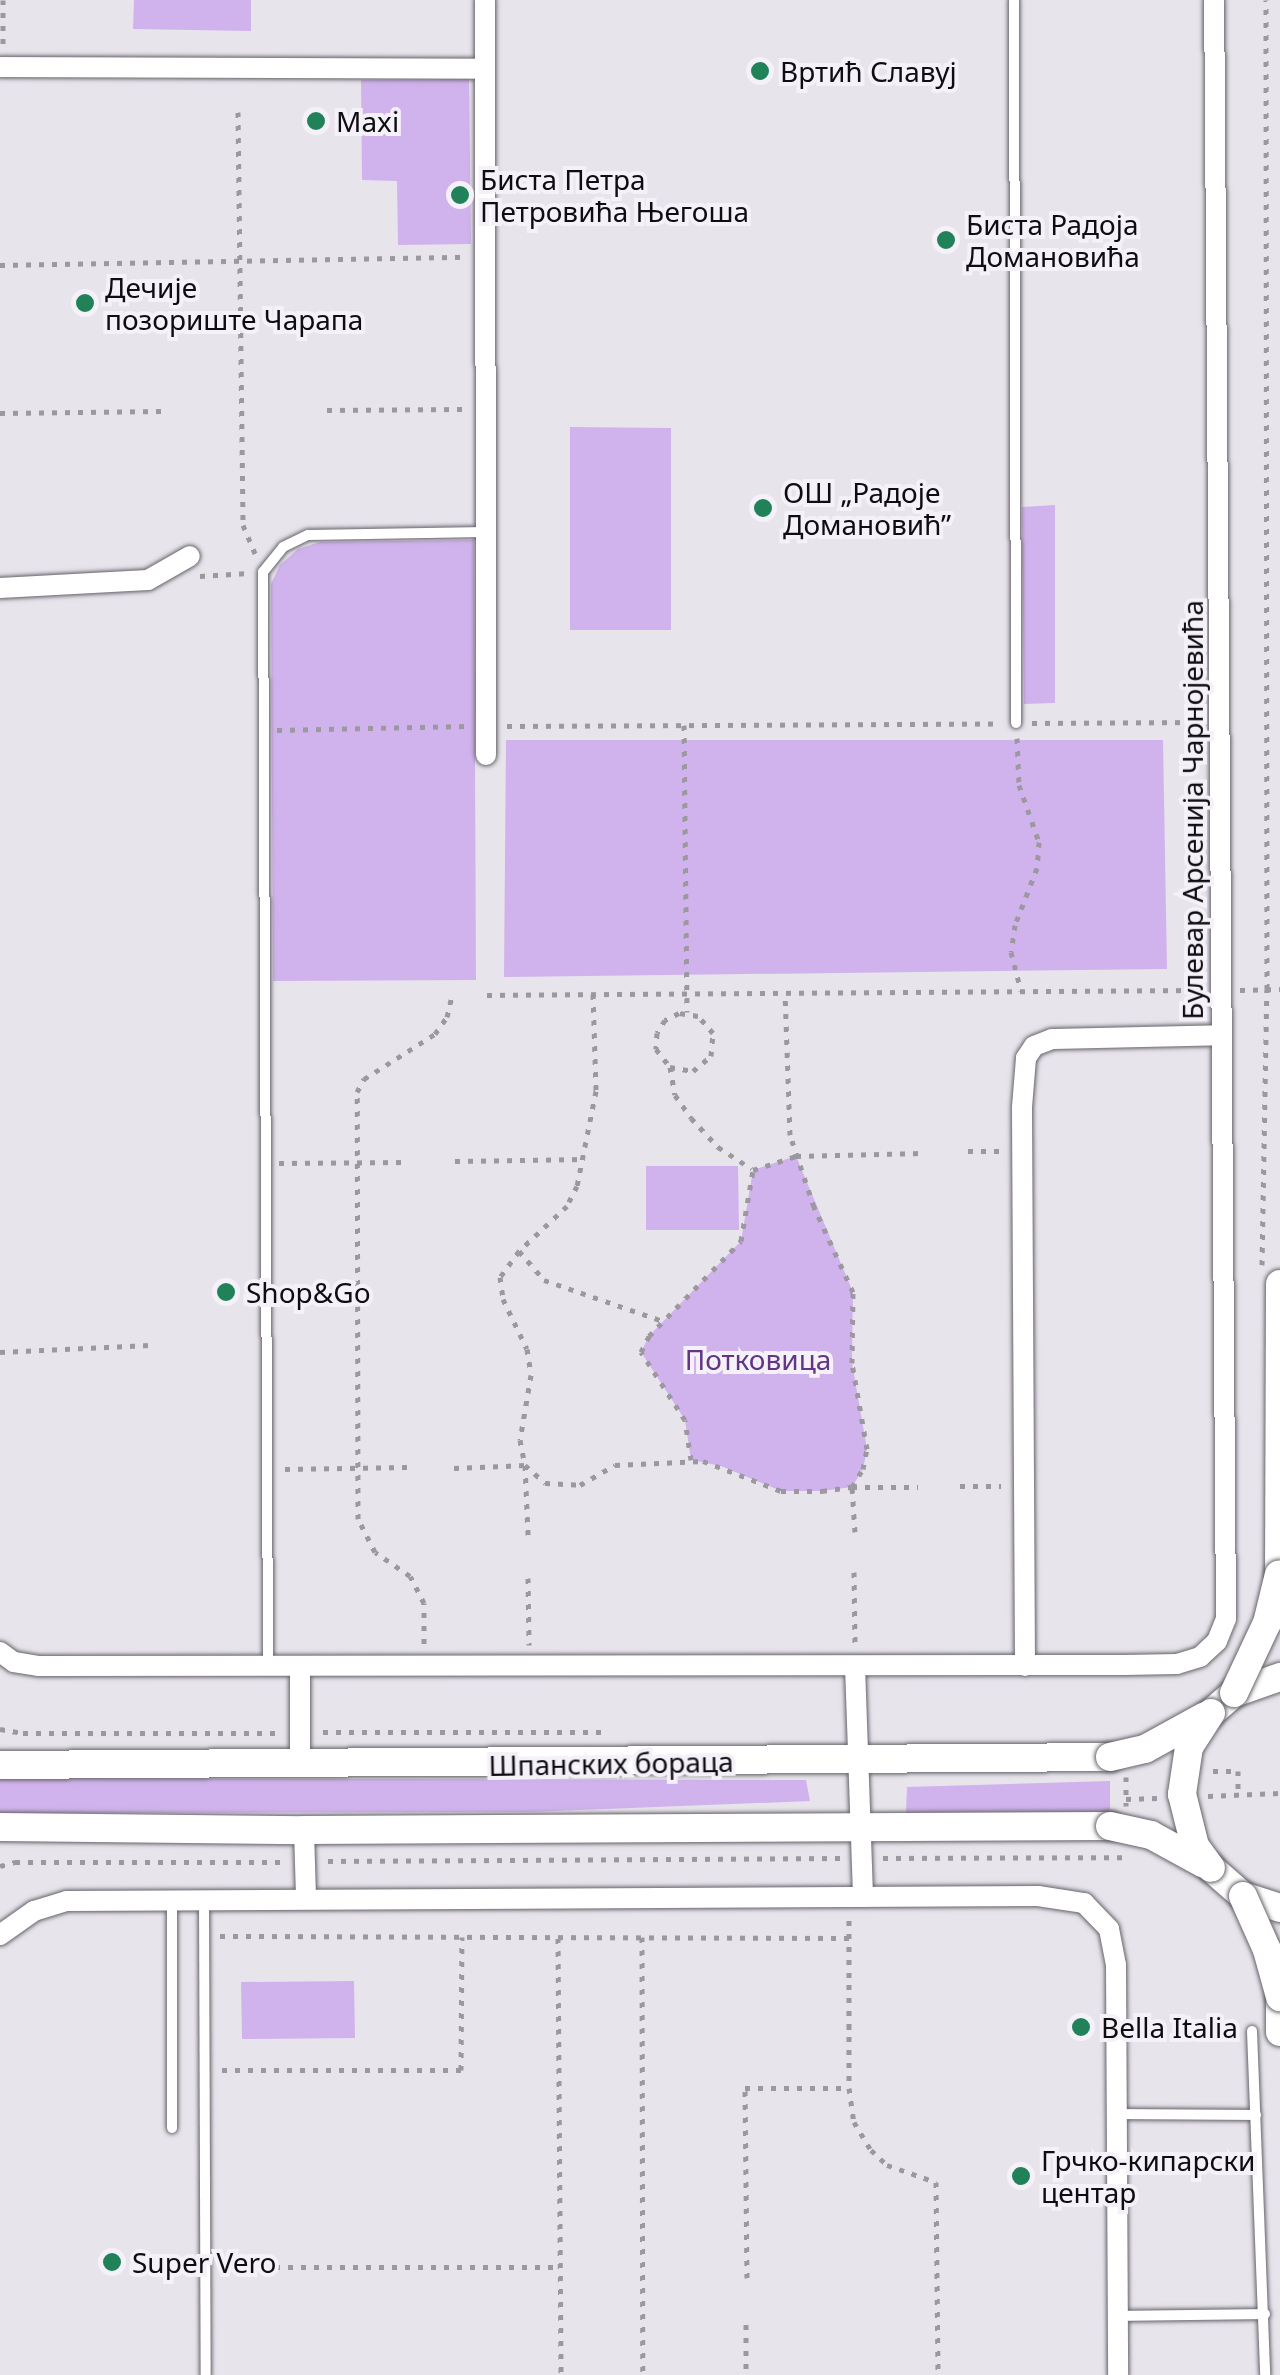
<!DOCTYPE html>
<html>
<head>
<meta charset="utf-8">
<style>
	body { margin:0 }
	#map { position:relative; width:1280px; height:2375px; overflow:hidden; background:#e8e4ec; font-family:"Noto Sans",sans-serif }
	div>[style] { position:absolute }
	.green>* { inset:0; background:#d0b3ec }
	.path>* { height:5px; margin-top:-2.5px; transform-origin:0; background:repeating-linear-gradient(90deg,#9c989f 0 5px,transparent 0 13px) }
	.roads { filter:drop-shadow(0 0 2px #66636a) drop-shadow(0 0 2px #66636a) }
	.lane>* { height:10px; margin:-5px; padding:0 5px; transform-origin:5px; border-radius:5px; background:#fff }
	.street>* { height:20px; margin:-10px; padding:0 10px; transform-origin:10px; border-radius:10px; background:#fff }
	.secondary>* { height:28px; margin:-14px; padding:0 14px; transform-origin:14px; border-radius:14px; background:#fff }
	.bridges { filter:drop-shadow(0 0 2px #66636a) drop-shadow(0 0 2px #66636a) }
	.secondary-bridge>* { height:28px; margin:-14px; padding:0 14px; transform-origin:14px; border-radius:14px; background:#fff }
	.dots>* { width:28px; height:28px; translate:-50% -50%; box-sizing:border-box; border:5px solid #f5f1f9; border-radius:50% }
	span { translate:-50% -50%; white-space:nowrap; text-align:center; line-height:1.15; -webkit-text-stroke:8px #f5f1f9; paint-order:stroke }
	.poi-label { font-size:28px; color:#0f0d10 }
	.left { translate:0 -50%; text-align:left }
	.street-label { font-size:28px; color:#0f0d10 }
	.park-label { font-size:28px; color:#633685 }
</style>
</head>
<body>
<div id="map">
	<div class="green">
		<i style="clip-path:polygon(134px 0,251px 0,251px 31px,133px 29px)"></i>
		<i style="clip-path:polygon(469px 79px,471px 244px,398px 245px,397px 181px,362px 180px,361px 80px)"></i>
		<i style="clip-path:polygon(570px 427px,671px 428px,671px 630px,570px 630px)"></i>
		<i style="clip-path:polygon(1055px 505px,1055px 703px,1024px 704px,1022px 507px)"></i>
		<i style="clip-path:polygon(474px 540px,476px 980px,273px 981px,271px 584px,280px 565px,298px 549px,320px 542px)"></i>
		<i style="clip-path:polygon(506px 740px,1163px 740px,1167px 969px,504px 977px)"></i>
		<i style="clip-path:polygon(796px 1156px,853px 1292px,852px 1363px,867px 1449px,863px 1469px,852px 1487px,822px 1491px,781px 1491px,721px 1466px,691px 1460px,685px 1420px,641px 1352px,649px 1336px,741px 1241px,753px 1170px)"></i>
		<i style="clip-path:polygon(646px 1166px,738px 1166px,739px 1230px,646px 1230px)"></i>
		<i style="clip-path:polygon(0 1778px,806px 1780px,810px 1801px,529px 1812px,0 1813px)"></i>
		<i style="clip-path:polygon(1110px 1781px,1110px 1812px,906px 1813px,907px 1787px)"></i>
		<i style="clip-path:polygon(354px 1981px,355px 2038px,242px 2039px,241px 1982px)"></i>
	</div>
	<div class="path">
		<i style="left:3px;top:0;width:47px;rotate:90deg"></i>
		<i style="left:238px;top:112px;width:413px;rotate:89.3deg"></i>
		<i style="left:243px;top:525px;width:34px;rotate:67deg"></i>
		<i style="left:0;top:265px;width:467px;rotate:-1deg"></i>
		<i style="left:327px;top:410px;width:137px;rotate:-0.4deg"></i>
		<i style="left:0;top:413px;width:164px;rotate:-0.7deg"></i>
		<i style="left:200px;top:576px;width:49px;rotate:-3.5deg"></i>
		<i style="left:1032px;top:723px;width:169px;rotate:-0.3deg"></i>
		<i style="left:684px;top:725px;width:287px;rotate:89.4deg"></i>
		<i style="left:507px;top:726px;width:494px;rotate:-0.3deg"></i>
		<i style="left:277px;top:730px;width:189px;rotate:-1.2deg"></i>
		<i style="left:1017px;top:738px;width:47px;rotate:87.6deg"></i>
		<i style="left:1019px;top:785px;width:60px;rotate:70.7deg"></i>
		<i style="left:1039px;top:842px;width:26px;rotate:94deg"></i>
		<i style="left:1037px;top:868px;width:61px;rotate:111.1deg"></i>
		<i style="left:1015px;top:925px;width:27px;rotate:98deg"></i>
		<i style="left:1011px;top:952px;width:40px;rotate:75.6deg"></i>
		<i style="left:1240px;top:990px;width:40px;rotate:-1.4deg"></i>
		<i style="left:593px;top:994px;width:97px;rotate:88.2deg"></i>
		<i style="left:596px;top:1091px;width:97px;rotate:101.3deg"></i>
		<i style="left:577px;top:1186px;width:22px;rotate:117deg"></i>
		<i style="left:567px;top:1206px;width:66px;rotate:136.8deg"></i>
		<i style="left:519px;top:1251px;width:32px;rotate:126deg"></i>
		<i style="left:500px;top:1277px;width:22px;rotate:82deg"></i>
		<i style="left:503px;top:1299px;width:55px;rotate:64.4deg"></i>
		<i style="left:527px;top:1349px;width:26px;rotate:81deg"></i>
		<i style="left:531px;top:1375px;width:66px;rotate:99.6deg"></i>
		<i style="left:520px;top:1440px;width:25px;rotate:79deg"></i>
		<i style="left:525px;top:1465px;width:27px;rotate:42deg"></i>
		<i style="left:545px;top:1483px;width:35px;rotate:3deg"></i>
		<i style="left:580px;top:1485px;width:40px;rotate:-29.7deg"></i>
		<i style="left:615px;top:1465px;width:88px;rotate:-2.6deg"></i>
		<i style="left:703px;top:1461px;width:84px;rotate:21deg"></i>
		<i style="left:781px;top:1491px;width:41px"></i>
		<i style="left:822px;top:1491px;width:30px;rotate:-8deg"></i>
		<i style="left:852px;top:1487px;width:21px;rotate:-59deg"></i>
		<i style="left:863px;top:1469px;width:20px;rotate:-79deg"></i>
		<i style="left:867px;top:1449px;width:87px;rotate:-99.9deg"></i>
		<i style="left:852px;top:1363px;width:71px;rotate:-89.2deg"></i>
		<i style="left:853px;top:1292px;width:94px;rotate:-114.6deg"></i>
		<i style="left:814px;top:1207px;width:76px;rotate:-108.4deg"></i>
		<i style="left:790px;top:1135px;width:142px;rotate:-92deg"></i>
		<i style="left:487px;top:995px;width:712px;rotate:-0.4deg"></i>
		<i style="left:670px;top:1067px;width:23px;rotate:10deg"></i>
		<i style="left:693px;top:1071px;width:23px;rotate:-40deg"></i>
		<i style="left:711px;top:1056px;width:23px;rotate:-85deg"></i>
		<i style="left:713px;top:1033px;width:23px;rotate:-131deg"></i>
		<i style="left:698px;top:1016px;width:19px;rotate:-171deg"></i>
		<i style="left:679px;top:1013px;width:16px;rotate:153deg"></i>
		<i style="left:665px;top:1020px;width:15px;rotate:122deg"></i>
		<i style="left:657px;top:1033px;width:16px;rotate:94deg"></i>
		<i style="left:656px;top:1049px;width:23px;rotate:52deg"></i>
		<i style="left:670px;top:1067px;width:28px;rotate:80deg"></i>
		<i style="left:675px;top:1095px;width:28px;rotate:55deg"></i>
		<i style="left:691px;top:1118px;width:40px;rotate:47deg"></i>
		<i style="left:718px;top:1147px;width:40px;rotate:32.9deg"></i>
		<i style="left:968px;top:1151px;width:32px"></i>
		<i style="left:455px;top:1161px;width:129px;rotate:-0.9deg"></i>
		<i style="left:279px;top:1163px;width:130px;rotate:-0.4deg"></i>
		<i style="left:519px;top:1251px;width:38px;rotate:49deg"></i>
		<i style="left:544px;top:1280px;width:126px;rotate:19deg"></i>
		<i style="left:1262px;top:1265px;width:276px;rotate:-89deg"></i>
		<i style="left:1267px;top:989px;width:989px;rotate:-90.06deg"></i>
		<i style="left:0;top:1352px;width:150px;rotate:-2.7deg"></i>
		<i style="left:691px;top:1460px;width:40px;rotate:-98.5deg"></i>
		<i style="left:685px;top:1420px;width:81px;rotate:-122.9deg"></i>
		<i style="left:641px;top:1352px;width:18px;rotate:-63deg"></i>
		<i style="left:649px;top:1336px;width:132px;rotate:-45.9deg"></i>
		<i style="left:741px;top:1241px;width:72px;rotate:-80.4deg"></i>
		<i style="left:753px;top:1170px;width:45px;rotate:-18deg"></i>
		<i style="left:796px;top:1156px;width:127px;rotate:-1.4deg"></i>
		<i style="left:454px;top:1468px;width:71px;rotate:-2.4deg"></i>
		<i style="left:525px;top:1465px;width:70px;rotate:87.5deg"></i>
		<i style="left:285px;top:1469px;width:124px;rotate:-0.9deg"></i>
		<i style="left:960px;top:1486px;width:41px"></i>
		<i style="left:855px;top:1532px;width:45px;rotate:-93.8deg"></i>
		<i style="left:852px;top:1487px;width:66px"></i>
		<i style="left:854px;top:1572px;width:72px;rotate:89.2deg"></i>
		<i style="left:528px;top:1578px;width:67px;rotate:89.1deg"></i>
		<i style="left:424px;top:1644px;width:41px;rotate:-90deg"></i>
		<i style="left:424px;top:1603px;width:30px;rotate:-117deg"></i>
		<i style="left:410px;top:1576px;width:42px;rotate:-145.6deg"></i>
		<i style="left:375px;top:1552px;width:37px;rotate:-117deg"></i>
		<i style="left:358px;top:1519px;width:427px;rotate:-90.1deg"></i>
		<i style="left:357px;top:1092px;width:15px;rotate:-62deg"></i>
		<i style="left:364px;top:1079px;width:84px;rotate:-32.4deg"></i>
		<i style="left:435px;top:1034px;width:21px;rotate:-55deg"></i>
		<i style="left:447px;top:1017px;width:23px;rotate:-77deg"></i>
		<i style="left:0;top:1729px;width:23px;rotate:10deg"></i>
		<i style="left:23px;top:1733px;width:259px"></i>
		<i style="left:323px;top:1732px;width:284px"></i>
		<i style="left:1213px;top:1771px;width:25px"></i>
		<i style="left:1238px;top:1771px;width:25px;rotate:90deg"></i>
		<i style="left:1126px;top:1777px;width:29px;rotate:90deg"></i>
		<i style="left:1208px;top:1796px;width:72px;rotate:-2.4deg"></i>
		<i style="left:1126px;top:1799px;width:31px;rotate:-2deg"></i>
		<i style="left:883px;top:1858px;width:239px;rotate:-0.2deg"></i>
		<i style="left:328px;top:1861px;width:514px;rotate:-0.33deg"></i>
		<i style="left:0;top:1866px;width:16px;rotate:-15deg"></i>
		<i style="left:15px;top:1862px;width:272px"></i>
		<i style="left:849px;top:1920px;width:168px;rotate:90deg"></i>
		<i style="left:849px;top:2088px;width:34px;rotate:82deg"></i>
		<i style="left:854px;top:2122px;width:33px;rotate:59deg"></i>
		<i style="left:871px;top:2150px;width:22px;rotate:43deg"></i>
		<i style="left:887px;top:2165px;width:52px;rotate:19.1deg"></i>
		<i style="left:936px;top:2182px;width:193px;rotate:89.4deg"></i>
		<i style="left:220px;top:1936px;width:629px;rotate:0.18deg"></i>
		<i style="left:642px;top:1937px;width:438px;rotate:89.9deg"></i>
		<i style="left:558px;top:1938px;width:437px;rotate:89.6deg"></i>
		<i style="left:222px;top:2070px;width:239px"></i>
		<i style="left:461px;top:2070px;width:133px;rotate:-89.6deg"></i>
		<i style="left:223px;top:2267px;width:337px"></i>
		<i style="left:747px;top:2278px;width:190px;rotate:-90.6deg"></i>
		<i style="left:745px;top:2088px;width:104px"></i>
		<i style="left:746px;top:2324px;width:51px;rotate:90deg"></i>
	</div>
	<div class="roads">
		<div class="lane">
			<i style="left:1014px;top:0;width:723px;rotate:89.84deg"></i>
			<i style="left:268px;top:1666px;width:1094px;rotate:-90.26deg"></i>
			<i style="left:263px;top:572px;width:32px;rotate:-51deg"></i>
			<i style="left:283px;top:547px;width:28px;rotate:-26deg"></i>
			<i style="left:308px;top:535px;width:177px;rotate:-1deg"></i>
			<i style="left:172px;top:1899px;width:229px;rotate:90deg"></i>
			<i style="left:204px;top:1899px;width:476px;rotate:89.8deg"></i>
			<i style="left:1252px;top:2031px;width:344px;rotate:87.8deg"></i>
			<i style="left:1117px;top:2114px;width:139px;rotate:0.4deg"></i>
			<i style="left:1118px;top:2316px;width:147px;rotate:-0.8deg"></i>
		</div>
		<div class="street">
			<i style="left:485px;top:0;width:755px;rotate:89.92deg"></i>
			<i style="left:0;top:67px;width:485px;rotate:0.2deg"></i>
			<i style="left:0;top:588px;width:148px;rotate:-3.1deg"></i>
			<i style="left:148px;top:580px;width:48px;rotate:-29.7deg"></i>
			<i style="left:0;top:1652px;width:17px;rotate:36deg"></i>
			<i style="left:14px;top:1662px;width:24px;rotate:9deg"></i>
			<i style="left:38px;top:1666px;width:1087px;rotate:-0.05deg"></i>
			<i style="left:1125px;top:1665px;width:52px;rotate:-1.1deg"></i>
			<i style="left:1177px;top:1664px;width:24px;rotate:-17deg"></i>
			<i style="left:1200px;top:1657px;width:23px;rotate:-43deg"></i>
			<i style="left:1217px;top:1641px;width:24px;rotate:-68deg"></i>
			<i style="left:1226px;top:1619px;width:1619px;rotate:-90.42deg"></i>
			<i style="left:855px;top:1666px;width:231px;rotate:88deg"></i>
			<i style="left:1025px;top:1666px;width:559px;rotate:-90.31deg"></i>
			<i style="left:1022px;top:1107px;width:49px;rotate:-85.3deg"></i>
			<i style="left:1026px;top:1058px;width:14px;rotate:-56deg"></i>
			<i style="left:1034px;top:1046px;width:19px;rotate:-21deg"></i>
			<i style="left:1052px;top:1039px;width:170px;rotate:-1.3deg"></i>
			<i style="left:300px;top:1667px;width:99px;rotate:90deg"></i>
			<i style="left:304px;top:1830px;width:68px;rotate:88.3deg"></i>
			<i style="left:0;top:1935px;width:42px;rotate:-35.2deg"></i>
			<i style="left:34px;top:1911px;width:34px;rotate:-17deg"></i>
			<i style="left:67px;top:1901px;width:971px;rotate:-0.3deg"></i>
			<i style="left:1038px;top:1896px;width:47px;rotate:8.7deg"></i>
			<i style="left:1084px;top:1903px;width:36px;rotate:46deg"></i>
			<i style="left:1109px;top:1929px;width:37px;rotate:79deg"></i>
			<i style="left:1116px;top:1965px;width:410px;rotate:89.7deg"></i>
		</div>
		<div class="secondary">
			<i style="left:1279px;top:1574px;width:290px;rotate:-89.8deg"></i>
			<i style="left:1211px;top:1713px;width:30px;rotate:-41deg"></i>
			<i style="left:1234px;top:1693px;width:49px;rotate:-19.2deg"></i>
			<i style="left:0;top:1765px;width:1110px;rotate:-0.41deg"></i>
			<i style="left:0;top:1827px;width:304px;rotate:0.6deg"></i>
			<i style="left:304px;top:1830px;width:806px;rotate:-0.28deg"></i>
			<i style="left:1211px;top:1868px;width:43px;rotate:41.2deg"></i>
			<i style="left:1243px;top:1896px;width:39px;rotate:18deg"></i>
			<i style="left:1280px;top:1997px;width:35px;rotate:90deg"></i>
		</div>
	</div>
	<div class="bridges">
		<div class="secondary-bridge">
			<i style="left:1234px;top:1693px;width:77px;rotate:-64.8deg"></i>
			<i style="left:1267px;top:1623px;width:50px;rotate:-76.2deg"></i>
			<i style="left:1211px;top:1713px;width:40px;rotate:122.9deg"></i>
			<i style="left:1189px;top:1747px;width:48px;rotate:98.5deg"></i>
			<i style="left:1182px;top:1794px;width:54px;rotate:76deg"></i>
			<i style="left:1195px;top:1846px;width:27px;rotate:54deg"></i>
			<i style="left:1110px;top:1757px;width:36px;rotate:-13deg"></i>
			<i style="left:1145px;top:1749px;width:68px;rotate:-28.8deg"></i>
			<i style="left:1110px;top:1826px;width:42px;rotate:12.4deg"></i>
			<i style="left:1151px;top:1835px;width:60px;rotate:28.7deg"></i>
			<i style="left:1243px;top:1896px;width:59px;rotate:66deg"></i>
			<i style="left:1267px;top:1950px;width:49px;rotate:74.5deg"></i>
		</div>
	</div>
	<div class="dots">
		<i style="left:760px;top:71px;background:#21825a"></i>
		<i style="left:316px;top:121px;background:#21825a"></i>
		<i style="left:460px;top:195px;background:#21825a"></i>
		<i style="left:946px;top:240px;background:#21825a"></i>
		<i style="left:85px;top:303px;background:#21825a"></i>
		<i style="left:763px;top:508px;background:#21825a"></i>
		<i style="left:226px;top:1292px;background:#21825a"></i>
		<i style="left:1081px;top:2027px;background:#21825a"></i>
		<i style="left:1021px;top:2176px;background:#21825a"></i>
		<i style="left:112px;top:2262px;background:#21825a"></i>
	</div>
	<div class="poi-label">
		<span class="left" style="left:780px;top:71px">Вртић Славуј</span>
		<span class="left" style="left:336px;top:121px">Maxi</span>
		<span class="left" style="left:480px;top:195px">Биста Петра<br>Петровића Његоша</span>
		<span class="left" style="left:966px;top:240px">Биста Радоја<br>Домановића</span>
		<span class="left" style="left:105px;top:303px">Дечије<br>позориште Чарапа</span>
		<span class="left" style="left:783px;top:508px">ОШ „Радоје<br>Домановић”</span>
		<span class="left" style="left:246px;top:1292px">Shop&amp;Go</span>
		<span class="left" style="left:1101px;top:2027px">Bella Italia</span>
		<span class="left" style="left:1041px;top:2176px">Грчко-кипарски<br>центар</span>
		<span class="left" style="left:132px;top:2262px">Super Vero</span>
	</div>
	<div class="street-label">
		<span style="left:1192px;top:810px;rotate:-90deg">Булевар Арсенија Чарнојевића</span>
		<span style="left:611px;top:1763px;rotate:-1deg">Шпанских бораца</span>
	</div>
	<div class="park-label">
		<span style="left:758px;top:1359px">Потковица</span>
	</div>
</div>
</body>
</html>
